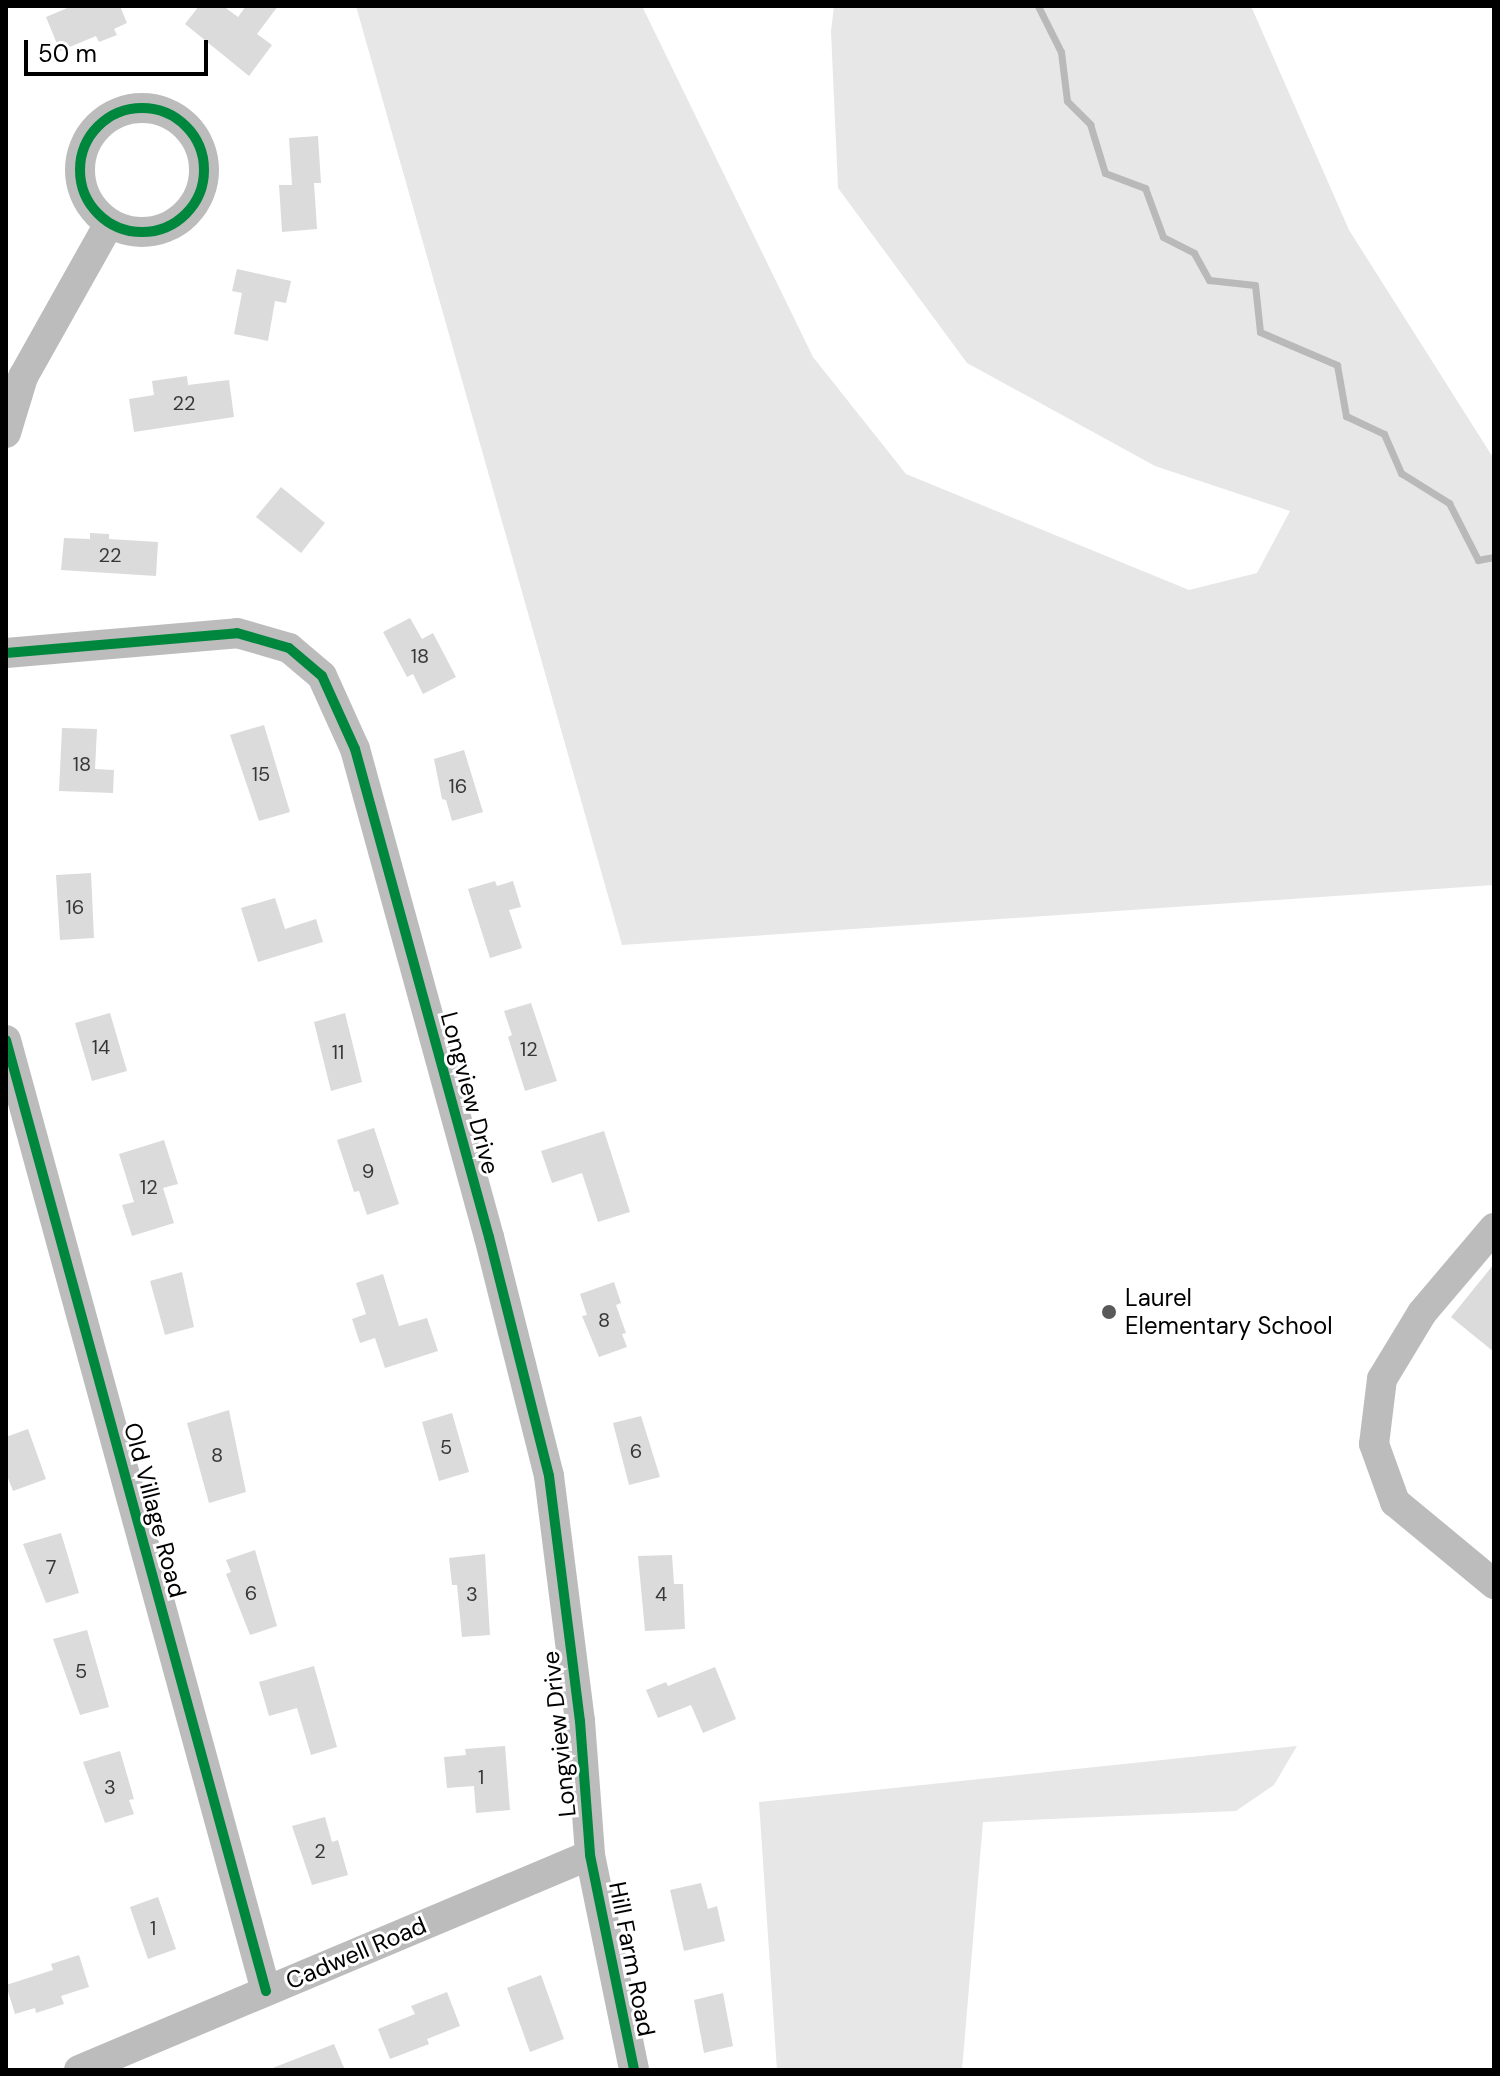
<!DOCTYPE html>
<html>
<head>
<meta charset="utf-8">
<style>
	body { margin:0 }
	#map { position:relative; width:1500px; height:2076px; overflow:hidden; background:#fff; font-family:"DM Sans",sans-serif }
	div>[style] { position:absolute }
	.green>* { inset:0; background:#e7e7e7 }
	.stream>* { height:7px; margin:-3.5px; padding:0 3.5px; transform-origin:3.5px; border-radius:3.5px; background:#b9b9b9 }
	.building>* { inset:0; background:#dbdbdb }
	.minor>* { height:30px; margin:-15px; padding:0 15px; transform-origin:15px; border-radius:15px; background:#bcbcbc }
	.minor>.ring { margin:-15px; padding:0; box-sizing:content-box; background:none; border:30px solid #bcbcbc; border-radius:50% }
	.cycleway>* { height:10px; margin:-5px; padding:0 5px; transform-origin:5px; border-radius:5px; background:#00873e }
	.cycleway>.ring { margin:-5px; padding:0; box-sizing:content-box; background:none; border:10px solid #00873e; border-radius:50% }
	.dots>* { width:22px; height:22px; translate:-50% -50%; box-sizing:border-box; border:4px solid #fff; border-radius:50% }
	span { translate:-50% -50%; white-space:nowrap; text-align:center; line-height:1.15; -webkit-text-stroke:6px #fff; paint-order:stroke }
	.number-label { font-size:20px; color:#373737 }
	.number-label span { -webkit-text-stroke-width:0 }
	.street-label { font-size:24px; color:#000 }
	.poi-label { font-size:24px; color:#000 }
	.left { translate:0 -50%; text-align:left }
	.frame { position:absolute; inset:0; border:8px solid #000; pointer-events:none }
	.scale { position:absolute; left:24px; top:40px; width:184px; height:36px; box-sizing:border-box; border:4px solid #000; border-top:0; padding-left:10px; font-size:24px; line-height:28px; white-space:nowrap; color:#000; -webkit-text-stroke:6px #fff; paint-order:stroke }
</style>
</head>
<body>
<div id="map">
	<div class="green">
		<i style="clip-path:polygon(356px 6px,642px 6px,813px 357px,906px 474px,1189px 590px,1257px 573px,1290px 511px,1155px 466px,967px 363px,838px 188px,831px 31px,834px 6px,1251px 6px,1349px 230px,1494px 459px,1494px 885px,622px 945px)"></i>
		<i style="clip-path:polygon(1297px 1746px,1274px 1785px,1236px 1811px,983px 1822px,962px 2070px,777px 2070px,759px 1802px)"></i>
	</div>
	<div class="stream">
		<i style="left:1038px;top:6px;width:51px;rotate:63.4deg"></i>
		<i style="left:1061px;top:52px;width:49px;rotate:83deg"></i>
		<i style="left:1067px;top:101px;width:33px;rotate:45deg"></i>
		<i style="left:1090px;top:124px;width:51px;rotate:73deg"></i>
		<i style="left:1105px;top:173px;width:43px;rotate:20.6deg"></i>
		<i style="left:1145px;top:188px;width:52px;rotate:69.8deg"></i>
		<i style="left:1163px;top:237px;width:35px;rotate:27deg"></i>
		<i style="left:1194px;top:253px;width:31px;rotate:61deg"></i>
		<i style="left:1209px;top:280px;width:46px;rotate:6.2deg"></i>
		<i style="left:1255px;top:285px;width:47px;rotate:83.9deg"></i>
		<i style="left:1260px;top:332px;width:84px;rotate:23.2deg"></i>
		<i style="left:1337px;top:365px;width:52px;rotate:80deg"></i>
		<i style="left:1346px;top:416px;width:42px;rotate:25.3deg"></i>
		<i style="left:1384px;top:434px;width:43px;rotate:66.4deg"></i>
		<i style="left:1401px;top:473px;width:57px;rotate:32deg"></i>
		<i style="left:1449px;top:503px;width:64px;rotate:63deg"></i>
		<i style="left:1478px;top:560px;width:16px;rotate:-11deg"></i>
	</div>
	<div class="building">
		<i style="clip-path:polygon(72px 6px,120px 6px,127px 23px,114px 29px,117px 35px,99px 42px,96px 36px,60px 51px,46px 17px)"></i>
		<i style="clip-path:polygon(199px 6px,223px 6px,238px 17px,246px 6px,278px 6px,257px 34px,272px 45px,249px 76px,185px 24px)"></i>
		<i style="clip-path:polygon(318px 136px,321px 183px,314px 183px,317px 229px,282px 232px,279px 185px,292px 185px,289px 138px)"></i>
		<i style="clip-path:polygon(237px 269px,291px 281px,286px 303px,275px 301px,268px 341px,234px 334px,242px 293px,232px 291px)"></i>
		<i style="clip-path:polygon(187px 376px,188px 385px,229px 380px,234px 417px,134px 432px,129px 399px,154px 395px,152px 381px)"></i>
		<i style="clip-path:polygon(281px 487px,325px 523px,301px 553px,256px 517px)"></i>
		<i style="clip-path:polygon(90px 533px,109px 534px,109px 539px,158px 542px,156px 576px,61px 570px,64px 538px,90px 539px)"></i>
		<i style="clip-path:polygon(410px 618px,422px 639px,433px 633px,456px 677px,423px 694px,413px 674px,407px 677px,383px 632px)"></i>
		<i style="clip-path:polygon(264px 725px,290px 812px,259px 821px,230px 735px)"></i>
		<i style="clip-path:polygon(62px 728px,97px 729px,95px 769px,114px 770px,113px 793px,59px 791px)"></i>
		<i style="clip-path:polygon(464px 750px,483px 812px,452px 821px,446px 800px,442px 799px,434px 759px)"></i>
		<i style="clip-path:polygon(91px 873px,94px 938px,60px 940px,56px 875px)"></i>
		<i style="clip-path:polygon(495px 881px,497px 886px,513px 881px,521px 907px,509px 910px,522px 948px,490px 958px,468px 889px)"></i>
		<i style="clip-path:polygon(275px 898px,285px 929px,316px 919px,323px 942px,258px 962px,241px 908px)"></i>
		<i style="clip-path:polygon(531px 1003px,557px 1081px,525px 1091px,508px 1037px,512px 1035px,504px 1011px)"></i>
		<i style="clip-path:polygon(110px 1013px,127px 1071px,92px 1081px,75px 1023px)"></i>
		<i style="clip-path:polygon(345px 1013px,362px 1082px,331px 1091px,314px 1022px)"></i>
		<i style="clip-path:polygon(374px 1128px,399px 1204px,367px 1215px,359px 1191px,354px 1192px,337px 1140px)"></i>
		<i style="clip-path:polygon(604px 1131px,630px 1212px,598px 1222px,582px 1173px,552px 1183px,541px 1151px)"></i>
		<i style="clip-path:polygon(164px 1140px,178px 1184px,163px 1188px,174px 1223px,132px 1236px,122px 1205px,134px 1202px,119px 1154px)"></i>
		<i style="clip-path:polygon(1494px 1264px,1494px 1352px,1451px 1317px)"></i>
		<i style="clip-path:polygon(182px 1272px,194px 1327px,165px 1335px,150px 1281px)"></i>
		<i style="clip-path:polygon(383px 1274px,399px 1326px,427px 1318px,438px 1351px,385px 1368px,375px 1338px,360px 1343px,352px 1319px,366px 1314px,356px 1283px)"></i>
		<i style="clip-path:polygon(614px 1282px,621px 1303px,616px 1305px,626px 1333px,622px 1334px,627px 1347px,599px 1357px,582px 1316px,587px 1315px,580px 1294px)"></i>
		<i style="clip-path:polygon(229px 1410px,246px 1492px,209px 1503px,187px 1423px)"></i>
		<i style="clip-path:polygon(452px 1413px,469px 1472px,439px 1481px,422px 1422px)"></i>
		<i style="clip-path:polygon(641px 1416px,660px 1477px,629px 1485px,613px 1423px)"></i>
		<i style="clip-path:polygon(28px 1429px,46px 1479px,13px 1491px,6px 1473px,6px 1437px)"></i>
		<i style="clip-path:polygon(61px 1533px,79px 1593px,46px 1603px,23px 1544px)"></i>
		<i style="clip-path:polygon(255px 1550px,277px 1626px,250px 1635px,226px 1574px,231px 1572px,226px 1560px)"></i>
		<i style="clip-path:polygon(485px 1554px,490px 1635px,462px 1637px,457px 1585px,452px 1585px,449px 1558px)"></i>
		<i style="clip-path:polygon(672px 1555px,674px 1584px,683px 1584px,685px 1629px,645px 1631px,638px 1556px)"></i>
		<i style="clip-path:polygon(87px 1630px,109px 1707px,80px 1715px,53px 1639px)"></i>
		<i style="clip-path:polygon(314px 1666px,337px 1747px,311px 1755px,297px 1708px,269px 1716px,259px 1682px)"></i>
		<i style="clip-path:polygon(715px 1667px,736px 1719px,703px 1733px,691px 1705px,658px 1718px,646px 1690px,666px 1682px,668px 1686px)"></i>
		<i style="clip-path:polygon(505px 1746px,510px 1810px,476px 1813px,474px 1786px,447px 1788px,444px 1757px,466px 1755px,465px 1749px)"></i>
		<i style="clip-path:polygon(120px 1751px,134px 1799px,129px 1800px,134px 1814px,105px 1823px,83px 1762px)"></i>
		<i style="clip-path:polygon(325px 1817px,332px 1842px,338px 1840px,348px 1875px,312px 1885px,292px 1826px)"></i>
		<i style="clip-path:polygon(701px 1883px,708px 1909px,717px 1906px,725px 1941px,684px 1951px,670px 1890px)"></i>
		<i style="clip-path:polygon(158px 1897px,176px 1949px,148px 1959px,130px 1907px)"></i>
		<i style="clip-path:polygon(79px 1955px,89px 1987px,61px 1996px,64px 2004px,36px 2013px,35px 2008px,15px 2014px,6px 1985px,53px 1970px,51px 1964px)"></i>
		<i style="clip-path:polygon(541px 1975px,564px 2039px,530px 2052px,507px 1988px)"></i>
		<i style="clip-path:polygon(447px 1992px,460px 2026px,427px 2039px,429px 2044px,390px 2059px,378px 2029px,415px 2014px,411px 2006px)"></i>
		<i style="clip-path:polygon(723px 1993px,733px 2046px,704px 2053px,694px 2000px)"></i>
		<i style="clip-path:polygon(334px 2044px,345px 2070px,271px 2070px,270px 2069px)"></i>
	</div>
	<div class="minor">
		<i class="ring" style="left:80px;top:108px;width:94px;height:94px"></i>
		<i style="left:6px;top:433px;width:59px;rotate:-73.1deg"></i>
		<i style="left:23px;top:377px;width:176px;rotate:-60.7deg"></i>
		<i style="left:6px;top:653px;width:232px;rotate:-4.9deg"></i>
		<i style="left:237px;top:633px;width:54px;rotate:16.1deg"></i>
		<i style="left:289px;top:648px;width:43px;rotate:40.3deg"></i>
		<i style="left:322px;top:676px;width:80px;rotate:65.7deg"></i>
		<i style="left:355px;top:749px;width:506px;rotate:74.65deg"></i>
		<i style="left:489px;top:1237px;width:246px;rotate:75.9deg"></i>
		<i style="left:549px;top:1476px;width:247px;rotate:82.8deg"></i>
		<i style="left:580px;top:1721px;width:134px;rotate:85.7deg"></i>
		<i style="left:590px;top:1855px;width:219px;rotate:78.4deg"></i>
		<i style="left:6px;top:1040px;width:986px;rotate:74.71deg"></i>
		<i style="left:1494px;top:1228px;width:111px;rotate:130.3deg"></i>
		<i style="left:1422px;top:1313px;width:77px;rotate:121.2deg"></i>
		<i style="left:1382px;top:1379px;width:65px;rotate:97deg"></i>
		<i style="left:1374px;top:1444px;width:62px;rotate:70.1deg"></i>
		<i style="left:1395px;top:1502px;width:129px;rotate:39.6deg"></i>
		<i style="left:79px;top:2070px;width:554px;rotate:-22.82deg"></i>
	</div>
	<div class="cycleway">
		<i class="ring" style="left:80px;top:108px;width:114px;height:114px"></i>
		<i style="left:6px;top:653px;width:232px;rotate:-4.9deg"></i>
		<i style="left:237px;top:633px;width:54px;rotate:16.1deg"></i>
		<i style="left:289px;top:648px;width:43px;rotate:40.3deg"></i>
		<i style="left:322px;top:676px;width:80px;rotate:65.7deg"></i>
		<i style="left:355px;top:749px;width:506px;rotate:74.65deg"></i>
		<i style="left:489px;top:1237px;width:246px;rotate:75.9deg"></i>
		<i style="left:549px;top:1476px;width:247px;rotate:82.8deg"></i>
		<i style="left:580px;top:1721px;width:134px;rotate:85.7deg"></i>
		<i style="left:590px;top:1855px;width:219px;rotate:78.4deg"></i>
		<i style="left:6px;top:1040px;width:986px;rotate:74.71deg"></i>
	</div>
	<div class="dots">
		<i style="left:1109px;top:1312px;background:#595959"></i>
	</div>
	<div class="number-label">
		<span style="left:184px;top:403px">22</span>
		<span style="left:110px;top:555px">22</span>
		<span style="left:420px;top:656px">18</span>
		<span style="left:82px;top:764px">18</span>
		<span style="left:261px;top:774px">15</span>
		<span style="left:458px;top:786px">16</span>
		<span style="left:75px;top:907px">16</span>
		<span style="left:101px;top:1047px">14</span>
		<span style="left:529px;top:1049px">12</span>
		<span style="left:338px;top:1052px">11</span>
		<span style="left:368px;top:1171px">9</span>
		<span style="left:149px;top:1187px">12</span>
		<span style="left:604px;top:1320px">8</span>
		<span style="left:446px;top:1447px">5</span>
		<span style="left:636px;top:1451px">6</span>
		<span style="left:217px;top:1455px">8</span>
		<span style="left:51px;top:1567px">7</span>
		<span style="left:251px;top:1593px">6</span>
		<span style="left:472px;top:1594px">3</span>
		<span style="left:661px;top:1594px">4</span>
		<span style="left:81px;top:1671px">5</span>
		<span style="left:481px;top:1777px">1</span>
		<span style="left:110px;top:1787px">3</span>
		<span style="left:320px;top:1851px">2</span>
		<span style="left:153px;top:1928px">1</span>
	</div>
	<div class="street-label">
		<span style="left:470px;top:1093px;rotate:75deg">Longview Drive</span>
		<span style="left:155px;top:1510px;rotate:75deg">Old Village Road</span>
		<span style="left:559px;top:1734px;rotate:-96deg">Longview Drive</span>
		<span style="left:356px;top:1953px;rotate:-23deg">Cadwell Road</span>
		<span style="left:632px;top:1959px;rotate:79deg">Hill Farm Road</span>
	</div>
	<div class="poi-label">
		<span class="left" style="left:1125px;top:1312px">Laurel<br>Elementary School</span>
	</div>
	<div class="frame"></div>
	<div class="scale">50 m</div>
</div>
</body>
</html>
